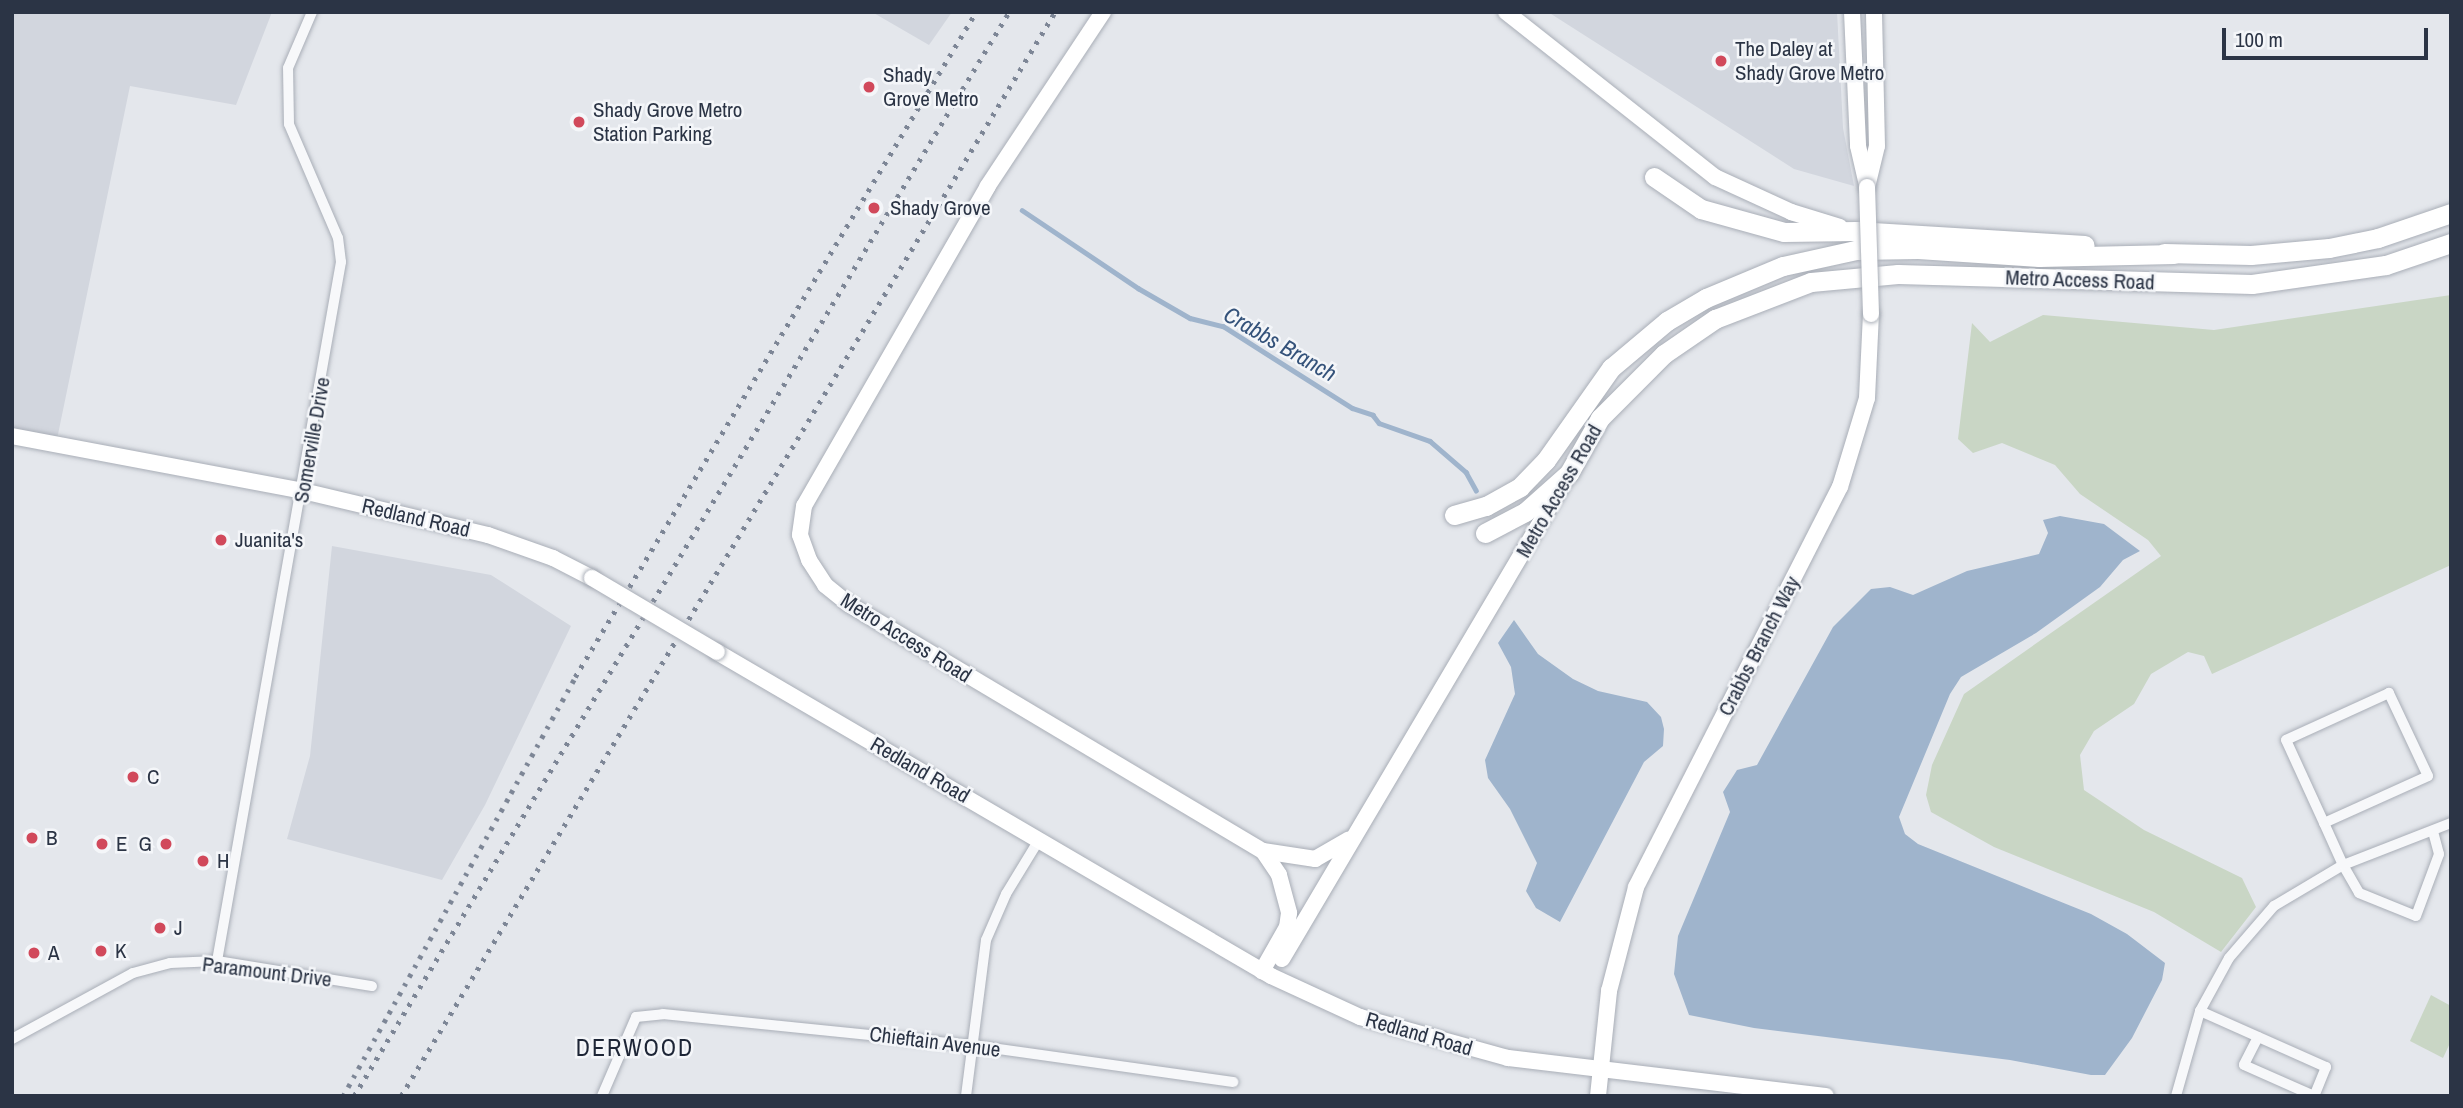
<!DOCTYPE html>
<html>
<head>
<meta charset="utf-8">
<style>
	body { margin:0 }
	#map { position:relative; width:2463px; height:1108px; overflow:hidden; background:#e4e7ec; font-family:"Archivo Narrow",sans-serif }
	div>[style] { position:absolute }
	.built>* { inset:0; background:#d2d6de }
	.green>* { inset:0; background:#c9d6c5 }
	.water>* { inset:0; background:#9fb4cc }
	.stream>* { height:4.5px; margin:-2.25px; padding:0 2.25px; transform-origin:2.25px; border-radius:2.25px; background:#9fb4cc }
	.roads { filter:drop-shadow(0 0 2px #a9aeb7) drop-shadow(0 0 2px #a9aeb7) }
	.street>* { height:10px; margin:-5px; padding:0 5px; transform-origin:5px; border-radius:5px; background:#f7f8fa }
	.secondary>* { height:16px; margin:-8px; padding:0 8px; transform-origin:8px; border-radius:8px; background:#fff }
	.highway>* { height:19px; margin:-9.5px; padding:0 9.5px; transform-origin:9.5px; border-radius:9.5px; background:#fff }
	.rail>* { height:4.5px; margin-top:-2.25px; transform-origin:0; background:repeating-linear-gradient(90deg,#7d8696 0 3.5px,transparent 0 10.5px) }
	.bridges { filter:drop-shadow(0 0 2px #a9aeb7) drop-shadow(0 0 2px #a9aeb7) }
	.secondary-bridge>* { height:16px; margin:-8px; padding:0 8px; transform-origin:8px; border-radius:8px; background:#fff }
	.dots>* { width:19px; height:19px; translate:-50% -50%; box-sizing:border-box; border:4px solid #f4f6f9; border-radius:50% }
	span { translate:-50% -50%; white-space:nowrap; text-align:center; line-height:1.15; -webkit-text-stroke:5px #f4f6f9; paint-order:stroke }
	.poi-label { font-size:21px; color:#2b3445 }
	.left { translate:0 -50%; text-align:left }
	.right { translate:-100% -50%; text-align:right }
	.street-label { font-size:21px; color:#2b3445 }
	.water-label { font-size:23px; color:#34527a; font-style:italic }
	.quarter-label { font-size:24px; color:#1d2536; letter-spacing:2px }
	.frame { position:absolute; inset:0; border:14px solid #2b3445; pointer-events:none }
	.scale { position:absolute; left:2222px; top:28px; width:206px; height:32px; box-sizing:border-box; border:4px solid #2b3445; border-top:0; padding-left:9px; font-size:21px; line-height:24px; white-space:nowrap; color:#2b3445; -webkit-text-stroke:5px #f4f6f9; paint-order:stroke }
</style>
</head>
<body>
<div id="map">
	<div class="built">
		<i style="clip-path:polygon(12px 12px,272px 12px,236px 105px,130px 86px,56px 444px,12px 436px)"></i>
		<i style="clip-path:polygon(872px 12px,952px 12px,929px 45px)"></i>
		<i style="clip-path:polygon(1548px 12px,1837px 12px,1843px 128px,1854px 186px,1794px 169px)"></i>
		<i style="clip-path:polygon(332px 546px,491px 575px,571px 626px,485px 805px,442px 880px,287px 839px,310px 756px)"></i>
	</div>
	<div class="green">
		<i style="clip-path:polygon(2451px 295px,2451px 565px,2212px 674px,2204px 656px,2188px 652px,2151px 674px,2134px 704px,2094px 731px,2080px 755px,2084px 790px,2144px 830px,2242px 878px,2256px 907px,2221px 952px,2154px 912px,1994px 847px,1931px 812px,1926px 795px,1932px 765px,1964px 694px,2161px 556px,2148px 540px,2080px 494px,2055px 465px,2002px 443px,1973px 453px,1958px 439px,1972px 323px,1990px 342px,2043px 315px,2214px 330px)"></i>
		<i style="clip-path:polygon(2431px 995px,2451px 1006px,2451px 1041px,2443px 1058px,2410px 1041px)"></i>
	</div>
	<div class="water">
		<i style="clip-path:polygon(2060px 516px,2104px 524px,2140px 551px,2123px 560px,2100px 587px,2036px 633px,1961px 677px,1950px 694px,1899px 817px,1905px 834px,1918px 844px,2091px 914px,2127px 934px,2165px 963px,2162px 980px,2132px 1038px,2105px 1075px,2091px 1075px,2010px 1060px,1754px 1028px,1689px 1015px,1674px 974px,1678px 936px,1730px 812px,1723px 792px,1737px 770px,1757px 765px,1833px 627px,1871px 589px,1890px 587px,1913px 595px,1967px 571px,2039px 554px,2048px 533px,2043px 520px)"></i>
		<i style="clip-path:polygon(1514px 620px,1538px 654px,1573px 679px,1598px 691px,1647px 702px,1661px 717px,1664px 729px,1663px 746px,1644px 762px,1560px 922px,1536px 908px,1526px 891px,1537px 863px,1510px 809px,1488px 778px,1485px 760px,1515px 694px,1511px 667px,1498px 643px)"></i>
	</div>
	<div class="stream">
		<i style="left:1022px;top:210px;width:140px;rotate:33.9deg"></i>
		<i style="left:1138px;top:288px;width:60px;rotate:30deg"></i>
		<i style="left:1190px;top:318px;width:34px;rotate:14deg"></i>
		<i style="left:1223px;top:326px;width:153px;rotate:32.4deg"></i>
		<i style="left:1352px;top:408px;width:22px;rotate:18deg"></i>
		<i style="left:1373px;top:415px;width:10px;rotate:53deg"></i>
		<i style="left:1379px;top:423px;width:54px;rotate:19.4deg"></i>
		<i style="left:1430px;top:441px;width:48px;rotate:40.7deg"></i>
		<i style="left:1466px;top:472px;width:21px;rotate:61deg"></i>
	</div>
	<div class="roads">
		<div class="street">
			<i style="left:2324px;top:823px;width:114px;rotate:-24.3deg"></i>
			<i style="left:2428px;top:776px;width:92px;rotate:-115.2deg"></i>
			<i style="left:2389px;top:693px;width:113px;rotate:155.5deg"></i>
			<i style="left:2286px;top:740px;width:91px;rotate:65.4deg"></i>
			<i style="left:2324px;top:823px;width:46px;rotate:65.7deg"></i>
			<i style="left:2343px;top:865px;width:32px;rotate:60deg"></i>
			<i style="left:2359px;top:893px;width:61px;rotate:22deg"></i>
			<i style="left:2416px;top:916px;width:66px;rotate:-69.6deg"></i>
			<i style="left:2439px;top:854px;width:23px;rotate:-105deg"></i>
			<i style="left:217px;top:961px;width:710px;rotate:-79.94deg"></i>
			<i style="left:341px;top:262px;width:24px;rotate:-97deg"></i>
			<i style="left:338px;top:238px;width:124px;rotate:-113.3deg"></i>
			<i style="left:289px;top:124px;width:56px;rotate:-91deg"></i>
			<i style="left:288px;top:68px;width:61px;rotate:-66.8deg"></i>
			<i style="left:2200px;top:1011px;width:138px;rotate:24deg"></i>
			<i style="left:2326px;top:1067px;width:31px;rotate:112deg"></i>
			<i style="left:2258px;top:1037px;width:31px;rotate:117deg"></i>
			<i style="left:2244px;top:1065px;width:77px;rotate:23.9deg"></i>
			<i style="left:12px;top:1039px;width:138px;rotate:-28.6deg"></i>
			<i style="left:133px;top:973px;width:38px;rotate:-15deg"></i>
			<i style="left:170px;top:963px;width:47px;rotate:-2.4deg"></i>
			<i style="left:217px;top:961px;width:157px;rotate:9.2deg"></i>
			<i style="left:602px;top:1096px;width:86px;rotate:-66.7deg"></i>
			<i style="left:636px;top:1017px;width:27px;rotate:-6deg"></i>
			<i style="left:663px;top:1014px;width:309px;rotate:5.8deg"></i>
			<i style="left:970px;top:1045px;width:266px;rotate:8deg"></i>
			<i style="left:966px;top:1096px;width:157px;rotate:-82.7deg"></i>
			<i style="left:986px;top:940px;width:50px;rotate:-66.5deg"></i>
			<i style="left:1006px;top:894px;width:63px;rotate:-58.6deg"></i>
			<i style="left:2176px;top:1096px;width:88px;rotate:-74.2deg"></i>
			<i style="left:2200px;top:1011px;width:60px;rotate:-61.3deg"></i>
			<i style="left:2229px;top:958px;width:69px;rotate:-49.1deg"></i>
			<i style="left:2274px;top:906px;width:80px;rotate:-30.7deg"></i>
			<i style="left:2343px;top:865px;width:116px;rotate:-21.3deg"></i>
		</div>
		<div class="secondary">
			<i style="left:1103px;top:12px;width:209px;rotate:123.5deg"></i>
			<i style="left:988px;top:186px;width:369px;rotate:119.9deg"></i>
			<i style="left:804px;top:506px;width:29px;rotate:98deg"></i>
			<i style="left:800px;top:535px;width:27px;rotate:70deg"></i>
			<i style="left:809px;top:560px;width:30px;rotate:57deg"></i>
			<i style="left:825px;top:585px;width:32px;rotate:39deg"></i>
			<i style="left:850px;top:605px;width:481px;rotate:30.8deg"></i>
			<i style="left:1263px;top:851px;width:29px;rotate:56deg"></i>
			<i style="left:1279px;top:875px;width:39px;rotate:75deg"></i>
			<i style="left:1289px;top:913px;width:14px;rotate:98deg"></i>
			<i style="left:1287px;top:927px;width:51px;rotate:119.6deg"></i>
			<i style="left:1506px;top:12px;width:266px;rotate:38.3deg"></i>
			<i style="left:1715px;top:177px;width:84px;rotate:24.7deg"></i>
			<i style="left:1791px;top:212px;width:51px;rotate:17deg"></i>
			<i style="left:1852px;top:12px;width:134px;rotate:87.4deg"></i>
			<i style="left:1858px;top:146px;width:36px;rotate:77deg"></i>
			<i style="left:1867px;top:187px;width:42px;rotate:-76.3deg"></i>
			<i style="left:1877px;top:146px;width:134px;rotate:-91.3deg"></i>
			<i style="left:12px;top:436px;width:296px;rotate:10.7deg"></i>
			<i style="left:303px;top:491px;width:190px;rotate:13.4deg"></i>
			<i style="left:488px;top:535px;width:69px;rotate:19.5deg"></i>
			<i style="left:553px;top:558px;width:44px;rotate:27.1deg"></i>
			<i style="left:717px;top:652px;width:642px;rotate:30.32deg"></i>
			<i style="left:1271px;top:976px;width:98px;rotate:24.7deg"></i>
			<i style="left:1360px;top:1017px;width:154px;rotate:15.5deg"></i>
			<i style="left:1508px;top:1058px;width:320px;rotate:6.8deg"></i>
			<i style="left:1263px;top:851px;width:53px;rotate:8.7deg"></i>
			<i style="left:1315px;top:859px;width:39px;rotate:-30deg"></i>
			<i style="left:1282px;top:959px;width:558px;rotate:-59.39deg"></i>
			<i style="left:1598px;top:1096px;width:106px;rotate:-84deg"></i>
			<i style="left:1609px;top:991px;width:107px;rotate:-75.4deg"></i>
			<i style="left:1636px;top:887px;width:449px;rotate:-63deg"></i>
			<i style="left:1840px;top:487px;width:93px;rotate:-73.1deg"></i>
			<i style="left:1867px;top:398px;width:84px;rotate:-87.3deg"></i>
		</div>
		<div class="highway">
			<i style="left:1654px;top:177px;width:57px;rotate:34.2deg"></i>
			<i style="left:1701px;top:209px;width:86px;rotate:15.5deg"></i>
			<i style="left:1784px;top:232px;width:72px;rotate:-0.8deg"></i>
			<i style="left:1856px;top:231px;width:229px;rotate:3.5deg"></i>
			<i style="left:2164px;top:253px;width:87px;rotate:1.3deg"></i>
			<i style="left:2251px;top:255px;width:78px;rotate:-5.1deg"></i>
			<i style="left:2329px;top:248px;width:50px;rotate:-11.5deg"></i>
			<i style="left:2378px;top:238px;width:77px;rotate:-18.9deg"></i>
			<i style="left:1454px;top:515px;width:33px;rotate:-16deg"></i>
			<i style="left:1486px;top:506px;width:39px;rotate:-29deg"></i>
			<i style="left:1520px;top:487px;width:37px;rotate:-46deg"></i>
			<i style="left:1546px;top:460px;width:113px;rotate:-54.8deg"></i>
			<i style="left:1611px;top:368px;width:73px;rotate:-40deg"></i>
			<i style="left:1667px;top:321px;width:45px;rotate:-30.5deg"></i>
			<i style="left:1706px;top:298px;width:83px;rotate:-22.6deg"></i>
			<i style="left:1783px;top:266px;width:75px;rotate:-12.4deg"></i>
			<i style="left:1856px;top:250px;width:62px;rotate:-0.9deg"></i>
			<i style="left:1918px;top:249px;width:121px;rotate:3.8deg"></i>
			<i style="left:2039px;top:257px;width:135px;rotate:-1.3deg"></i>
			<i style="left:1485px;top:533px;width:45px;rotate:-27.7deg"></i>
			<i style="left:1525px;top:512px;width:59px;rotate:-41.6deg"></i>
			<i style="left:1569px;top:473px;width:63px;rotate:-60.6deg"></i>
			<i style="left:1600px;top:418px;width:91px;rotate:-45deg"></i>
			<i style="left:1664px;top:354px;width:62px;rotate:-34.5deg"></i>
			<i style="left:1715px;top:319px;width:103px;rotate:-21.1deg"></i>
			<i style="left:1811px;top:282px;width:87px;rotate:-5.3deg"></i>
			<i style="left:1898px;top:274px;width:354px;rotate:1.6deg"></i>
			<i style="left:2252px;top:284px;width:135px;rotate:-8.1deg"></i>
			<i style="left:2386px;top:265px;width:69px;rotate:-18.7deg"></i>
		</div>
	</div>
	<div class="rail">
		<i style="left:343px;top:1096px;width:479px;rotate:-61deg"></i>
		<i style="left:575px;top:677px;width:777px;rotate:-58.91deg"></i>
		<i style="left:354px;top:1096px;width:1267px;rotate:-58.86deg"></i>
		<i style="left:401px;top:1096px;width:1266px;rotate:-58.9deg"></i>
	</div>
	<div class="bridges">
		<div class="secondary-bridge">
			<i style="left:1867px;top:187px;width:127px;rotate:88.2deg"></i>
			<i style="left:592px;top:578px;width:145px;rotate:30.6deg"></i>
		</div>
	</div>
	<div class="dots">
		<i style="left:1721px;top:61px;background:#d1495b"></i>
		<i style="left:869px;top:87px;background:#d1495b"></i>
		<i style="left:579px;top:122px;background:#d1495b"></i>
		<i style="left:874px;top:208px;background:#d1495b"></i>
		<i style="left:221px;top:540px;background:#d1495b"></i>
		<i style="left:133px;top:777px;background:#d1495b"></i>
		<i style="left:32px;top:838px;background:#d1495b"></i>
		<i style="left:102px;top:844px;background:#d1495b"></i>
		<i style="left:166px;top:844px;background:#d1495b"></i>
		<i style="left:203px;top:861px;background:#d1495b"></i>
		<i style="left:160px;top:928px;background:#d1495b"></i>
		<i style="left:101px;top:951px;background:#d1495b"></i>
		<i style="left:34px;top:953px;background:#d1495b"></i>
	</div>
	<div class="poi-label">
		<span class="left" style="left:1735px;top:61px">The Daley at<br>Shady Grove Metro</span>
		<span class="left" style="left:883px;top:87px">Shady<br>Grove Metro</span>
		<span class="left" style="left:593px;top:122px">Shady Grove Metro<br>Station Parking</span>
		<span class="left" style="left:890px;top:208px">Shady Grove</span>
		<span class="left" style="left:235px;top:540px">Juanita's</span>
		<span class="left" style="left:147px;top:777px">C</span>
		<span class="left" style="left:46px;top:838px">B</span>
		<span class="left" style="left:116px;top:844px">E</span>
		<span class="right" style="left:152px;top:844px">G</span>
		<span class="left" style="left:217px;top:861px">H</span>
		<span class="left" style="left:174px;top:928px">J</span>
		<span class="left" style="left:115px;top:951px">K</span>
		<span class="left" style="left:48px;top:953px">A</span>
	</div>
	<div class="street-label">
		<span style="left:2080px;top:280px;rotate:2deg">Metro Access Road</span>
		<span style="left:312px;top:440px;rotate:-80deg">Somerville Drive</span>
		<span style="left:1559px;top:491px;rotate:-60deg">Metro Access Road</span>
		<span style="left:416px;top:518px;rotate:13deg">Redland Road</span>
		<span style="left:906px;top:638px;rotate:32deg">Metro Access Road</span>
		<span style="left:1759px;top:646px;rotate:-63deg">Crabbs Branch Way</span>
		<span style="left:920px;top:770px;rotate:30deg">Redland Road</span>
		<span style="left:267px;top:972px;rotate:7deg">Paramount Drive</span>
		<span style="left:1419px;top:1034px;rotate:16deg">Redland Road</span>
		<span style="left:935px;top:1042px;rotate:7deg">Chieftain Avenue</span>
	</div>
	<div class="water-label">
		<span style="left:1280px;top:344px;rotate:30deg">Crabbs Branch</span>
	</div>
	<div class="quarter-label">
		<span style="left:635px;top:1048px">DERWOOD</span>
	</div>
	<div class="frame"></div>
	<div class="scale">100 m</div>
</div>
</body>
</html>
